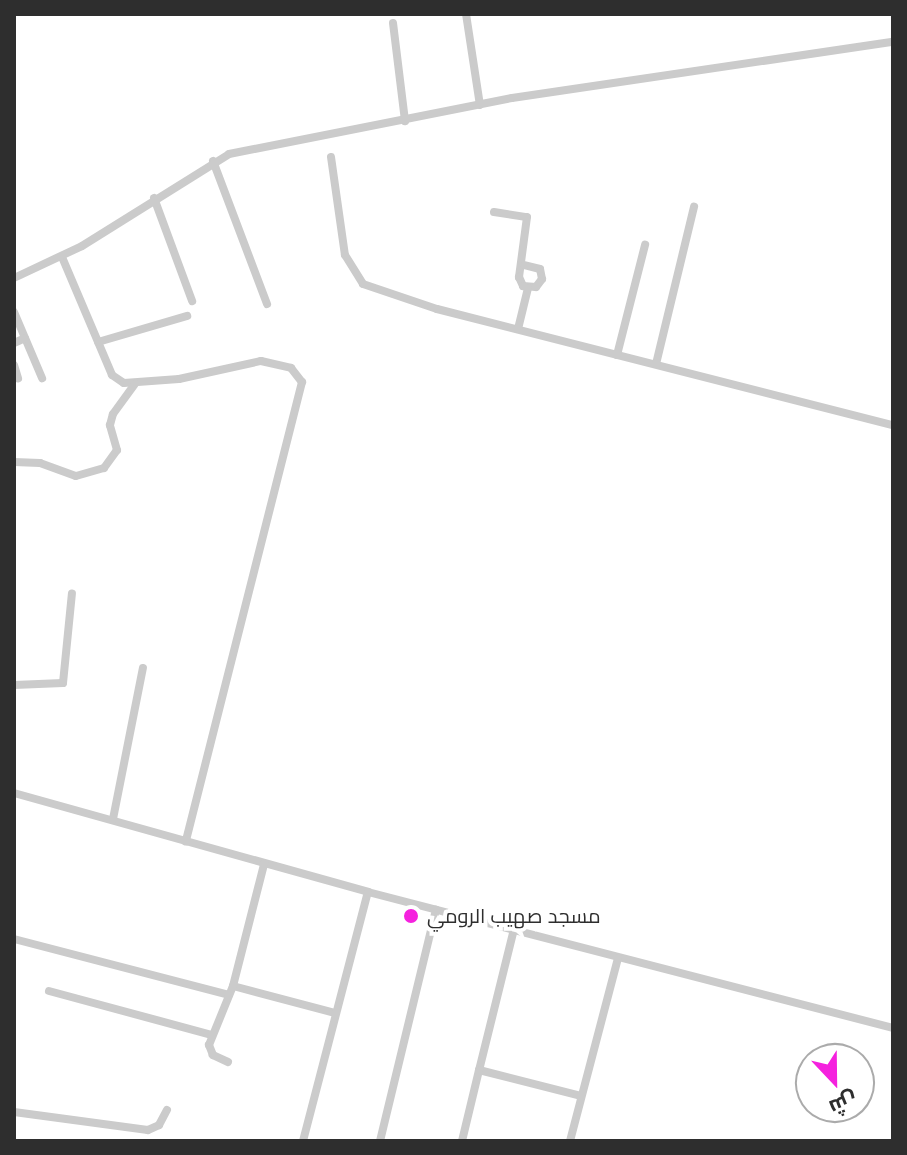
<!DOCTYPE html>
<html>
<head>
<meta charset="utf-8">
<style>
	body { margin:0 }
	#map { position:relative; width:907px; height:1155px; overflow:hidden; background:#fff; font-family:"Fira Sans",Cairo,sans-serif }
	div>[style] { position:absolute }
	.minor>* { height:8px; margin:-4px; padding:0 4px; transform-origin:4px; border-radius:4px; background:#cbcbcb }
	.dots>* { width:22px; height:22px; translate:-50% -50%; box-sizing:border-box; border:4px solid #fff; border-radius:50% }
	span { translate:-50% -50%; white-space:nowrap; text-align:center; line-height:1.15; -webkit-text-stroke:8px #fff; paint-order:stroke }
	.poi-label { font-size:20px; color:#2e2e2e }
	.left { translate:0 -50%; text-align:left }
	.frame { position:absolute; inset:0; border:16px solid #2e2e2e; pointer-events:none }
	.north { position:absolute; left:795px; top:1043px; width:80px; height:80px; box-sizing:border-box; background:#fff; border:2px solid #ababab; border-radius:50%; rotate:158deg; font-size:22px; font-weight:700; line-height:32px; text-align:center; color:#2e2e2e }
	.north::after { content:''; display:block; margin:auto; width:28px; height:36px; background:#f521de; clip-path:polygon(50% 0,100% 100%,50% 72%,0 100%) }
</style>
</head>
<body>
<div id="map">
	<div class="minor">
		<i style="left:466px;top:14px;width:92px;rotate:81.3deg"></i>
		<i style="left:393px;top:23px;width:99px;rotate:83deg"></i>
		<i style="left:331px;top:157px;width:99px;rotate:81.9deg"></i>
		<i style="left:345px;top:255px;width:34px;rotate:58deg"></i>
		<i style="left:363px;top:284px;width:78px;rotate:18.7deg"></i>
		<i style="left:437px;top:309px;width:471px;rotate:14.3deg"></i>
		<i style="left:213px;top:161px;width:153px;rotate:69.3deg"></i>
		<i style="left:154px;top:198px;width:110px;rotate:69.7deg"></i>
		<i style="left:494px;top:212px;width:33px;rotate:9deg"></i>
		<i style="left:527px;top:217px;width:61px;rotate:97.6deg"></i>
		<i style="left:519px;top:277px;width:10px;rotate:66deg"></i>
		<i style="left:523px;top:286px;width:13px;rotate:4deg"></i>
		<i style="left:536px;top:287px;width:10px;rotate:-53deg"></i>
		<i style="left:542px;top:279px;width:10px;rotate:-101deg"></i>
		<i style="left:540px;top:269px;width:16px;rotate:-166deg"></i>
		<i style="left:62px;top:257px;width:128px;rotate:67deg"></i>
		<i style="left:112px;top:375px;width:14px;rotate:34deg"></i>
		<i style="left:124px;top:383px;width:55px;rotate:-4.2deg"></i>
		<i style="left:179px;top:379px;width:84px;rotate:-12.4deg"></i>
		<i style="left:261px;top:361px;width:31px;rotate:13deg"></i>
		<i style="left:291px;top:368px;width:18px;rotate:52deg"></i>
		<i style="left:302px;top:382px;width:474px;rotate:104.2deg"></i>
		<i style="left:14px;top:278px;width:75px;rotate:-25.2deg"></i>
		<i style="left:82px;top:246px;width:173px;rotate:-32deg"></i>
		<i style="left:229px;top:154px;width:288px;rotate:-11.2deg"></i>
		<i style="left:512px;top:98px;width:385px;rotate:-8.4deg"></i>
		<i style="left:14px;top:312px;width:72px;rotate:67deg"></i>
		<i style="left:518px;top:329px;width:42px;rotate:-76.3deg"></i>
		<i style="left:98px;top:342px;width:93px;rotate:-16.3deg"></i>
		<i style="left:14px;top:343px;width:12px;rotate:-24deg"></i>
		<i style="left:617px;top:355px;width:114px;rotate:-75.7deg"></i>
		<i style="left:656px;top:364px;width:162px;rotate:-76.4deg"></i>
		<i style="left:14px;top:365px;width:14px;rotate:73deg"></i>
		<i style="left:14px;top:462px;width:26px;rotate:2deg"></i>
		<i style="left:40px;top:463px;width:38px;rotate:20deg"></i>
		<i style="left:76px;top:476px;width:29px;rotate:-16deg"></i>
		<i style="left:104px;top:468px;width:22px;rotate:-54deg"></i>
		<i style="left:117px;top:450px;width:26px;rotate:-106deg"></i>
		<i style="left:110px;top:425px;width:11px;rotate:-75deg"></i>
		<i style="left:113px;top:414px;width:37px;rotate:-54deg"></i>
		<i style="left:14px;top:685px;width:49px;rotate:-2.3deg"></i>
		<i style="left:63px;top:683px;width:90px;rotate:-84.3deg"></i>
		<i style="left:14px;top:793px;width:368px;rotate:15.6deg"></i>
		<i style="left:368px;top:892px;width:542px;rotate:14.52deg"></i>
		<i style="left:113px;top:819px;width:154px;rotate:-78.8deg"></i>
		<i style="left:514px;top:929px;width:145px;rotate:103.9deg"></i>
		<i style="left:479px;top:1070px;width:105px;rotate:14.3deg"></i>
		<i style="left:14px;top:939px;width:222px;rotate:14.6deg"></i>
		<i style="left:233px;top:986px;width:106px;rotate:14.8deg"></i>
		<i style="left:49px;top:991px;width:169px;rotate:15.1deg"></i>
		<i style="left:228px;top:1062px;width:17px;rotate:-155deg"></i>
		<i style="left:213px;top:1055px;width:11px;rotate:-112deg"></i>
		<i style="left:209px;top:1045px;width:64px;rotate:-67.9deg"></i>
		<i style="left:233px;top:986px;width:126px;rotate:-75.7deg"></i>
		<i style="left:14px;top:1112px;width:135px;rotate:7.7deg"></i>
		<i style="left:148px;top:1130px;width:12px;rotate:-24deg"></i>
		<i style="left:159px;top:1125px;width:17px;rotate:-62deg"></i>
		<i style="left:303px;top:1141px;width:257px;rotate:-75.4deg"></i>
		<i style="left:380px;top:1141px;width:238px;rotate:-76.4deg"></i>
		<i style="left:462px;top:1141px;width:73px;rotate:-76.5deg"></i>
		<i style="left:570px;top:1141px;width:189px;rotate:-75.3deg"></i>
	</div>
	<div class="dots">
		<i style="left:411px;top:916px;background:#f521de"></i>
	</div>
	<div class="poi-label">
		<span class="left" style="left:427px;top:916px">مسجد صهيب الرومي</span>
	</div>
	<div class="frame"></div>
	<div class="north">ش</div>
</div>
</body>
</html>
